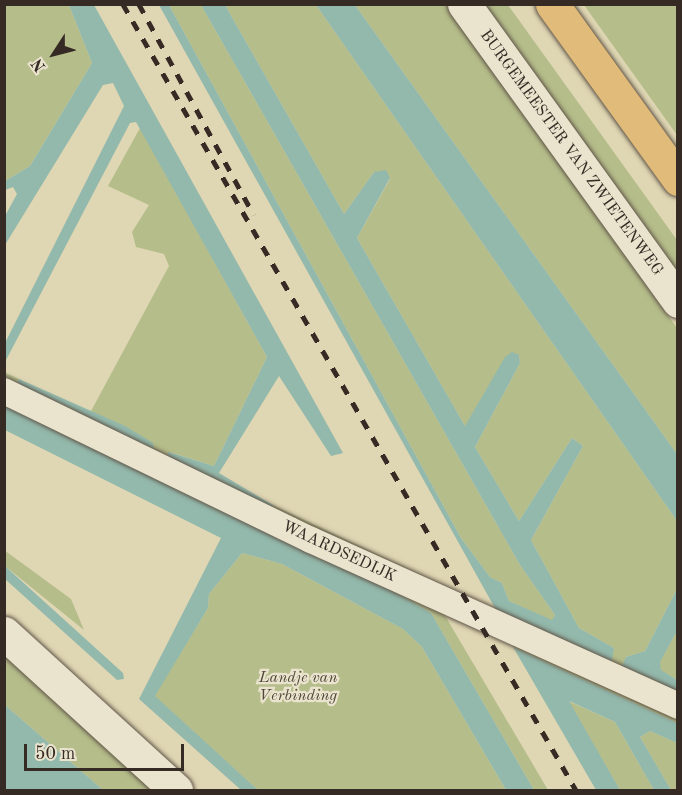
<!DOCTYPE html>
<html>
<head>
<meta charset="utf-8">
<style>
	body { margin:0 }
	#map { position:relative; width:682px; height:795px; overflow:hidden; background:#dfd6b3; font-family:"Old Standard TT",serif }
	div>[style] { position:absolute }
	.green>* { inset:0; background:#b5bd8a }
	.water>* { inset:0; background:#93b9ac }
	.roads { filter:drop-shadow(0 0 2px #605548) drop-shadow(0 0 2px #605548) }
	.street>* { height:26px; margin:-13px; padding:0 13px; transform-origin:13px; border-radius:13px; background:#eae4ce }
	.secondary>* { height:33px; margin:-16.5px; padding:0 16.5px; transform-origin:16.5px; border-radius:16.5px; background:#eae4ce }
	.highway>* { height:33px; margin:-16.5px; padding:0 16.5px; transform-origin:16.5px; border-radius:16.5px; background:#e0bb7a }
	.rail>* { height:4.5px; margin-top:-2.25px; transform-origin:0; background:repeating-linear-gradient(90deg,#362a24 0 10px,transparent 0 20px) }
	span { translate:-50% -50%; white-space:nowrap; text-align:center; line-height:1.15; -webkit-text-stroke:4.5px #eae4ce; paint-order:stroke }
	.street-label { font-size:16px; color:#362a24 }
	.park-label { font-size:16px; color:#4f4738; font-style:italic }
	.frame { position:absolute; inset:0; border:6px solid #362a24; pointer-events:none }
	.north { position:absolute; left:24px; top:24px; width:60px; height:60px; -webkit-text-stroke:4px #eae4ce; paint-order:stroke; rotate:234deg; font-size:16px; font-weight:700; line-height:24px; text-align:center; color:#362a24 }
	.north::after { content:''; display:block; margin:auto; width:21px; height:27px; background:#362a24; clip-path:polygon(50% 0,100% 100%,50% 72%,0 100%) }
	.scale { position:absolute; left:24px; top:744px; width:160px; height:27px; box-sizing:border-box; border:3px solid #362a24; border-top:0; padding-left:8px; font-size:18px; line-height:21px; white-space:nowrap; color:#362a24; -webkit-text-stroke:4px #eae4ce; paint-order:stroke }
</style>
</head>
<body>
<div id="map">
	<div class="green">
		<i style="clip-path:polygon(5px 5px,69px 5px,92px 63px,30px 166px,5px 181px)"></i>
		<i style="clip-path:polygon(169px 5px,201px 5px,520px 565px,555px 615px,552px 621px,509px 601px,502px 583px,490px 577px,461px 538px)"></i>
		<i style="clip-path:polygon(225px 5px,316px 5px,677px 521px,677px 589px,645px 651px,626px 657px,677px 699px,677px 723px,513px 647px,496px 610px,603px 664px,614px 648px,579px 628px,531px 540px,583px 446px,572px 438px,519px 521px,475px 447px,520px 363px,519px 356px,465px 426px,357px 238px,390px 179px,374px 172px,344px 214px)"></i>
		<i style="clip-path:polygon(355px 5px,446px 5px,677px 328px,677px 454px)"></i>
		<i style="clip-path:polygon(480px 5px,508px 5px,677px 240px,677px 278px)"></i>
		<i style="clip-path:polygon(584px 5px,677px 5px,677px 135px)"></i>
		<i style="clip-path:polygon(140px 128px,267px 357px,214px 466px,170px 452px,271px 511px,273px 505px,421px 575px,548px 790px,534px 790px,431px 613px,371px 578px,5px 403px,4px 372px,19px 379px,15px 385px,153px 443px,90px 413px,169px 266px,164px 254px,136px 247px,132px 232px,149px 205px,108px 186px)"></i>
		<i style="clip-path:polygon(4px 550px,71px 599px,84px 630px,5px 566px)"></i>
		<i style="clip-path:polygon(242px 553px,282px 564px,403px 629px,422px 647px,506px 790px,258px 790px,154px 696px,208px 608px,209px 594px)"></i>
		<i style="clip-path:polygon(677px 631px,677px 680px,660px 670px,660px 661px)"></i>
		<i style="clip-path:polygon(4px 649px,159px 790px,103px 790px,5px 705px)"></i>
		<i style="clip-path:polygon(568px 701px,615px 722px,654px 790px,620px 790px)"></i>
		<i style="clip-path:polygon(650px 731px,677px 743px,677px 790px,671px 790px,640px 737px)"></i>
	</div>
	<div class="water">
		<i style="clip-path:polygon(69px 5px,94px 5px,343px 453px,331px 456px,279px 376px,219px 473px,273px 505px,271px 511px,166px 457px,169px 452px,214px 466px,267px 357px,136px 122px,130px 123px,5px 362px,5px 343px,124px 106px,113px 83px,103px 85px,5px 245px,5px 216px,17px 194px,13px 187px,5px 190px,5px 181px,30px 166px,92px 63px)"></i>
		<i style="clip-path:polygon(159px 5px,169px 5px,461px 538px,490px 577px,502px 583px,509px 601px,552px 620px,555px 615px,520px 565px,201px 5px,225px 5px,344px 214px,374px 172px,386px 170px,390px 178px,357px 238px,465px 426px,505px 357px,512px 352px,519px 355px,520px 363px,475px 447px,519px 521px,572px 438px,583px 446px,531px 540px,579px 628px,614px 648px,612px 661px,603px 664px,496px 610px)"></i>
		<i style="clip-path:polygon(316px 5px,355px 5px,677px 454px,677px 521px)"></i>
		<i style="clip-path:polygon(19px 379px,125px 426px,153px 443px,154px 449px,15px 386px)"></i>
		<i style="clip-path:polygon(4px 403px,371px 578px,431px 613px,534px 790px,506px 790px,422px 647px,403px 629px,282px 564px,242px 553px,209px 594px,208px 608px,155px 696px,258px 790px,241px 790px,139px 699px,221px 538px,5px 430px)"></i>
		<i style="clip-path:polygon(5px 566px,123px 673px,124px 679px,117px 680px,5px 579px)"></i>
		<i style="clip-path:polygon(677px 589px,677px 631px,660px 662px,661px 670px,677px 680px,677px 699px,621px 668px,626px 657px,645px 651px)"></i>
		<i style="clip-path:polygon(513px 647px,677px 723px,677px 743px,650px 731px,640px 737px,671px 790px,654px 790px,615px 722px,569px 701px,620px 790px,596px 790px)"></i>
		<i style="clip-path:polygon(4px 705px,5px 705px,103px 790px,5px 790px)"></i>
	</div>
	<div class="roads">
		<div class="street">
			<i style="left:4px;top:391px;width:341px;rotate:25.9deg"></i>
			<i style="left:311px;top:540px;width:403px;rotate:24.3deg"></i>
		</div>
		<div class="secondary">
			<i style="left:464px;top:4px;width:366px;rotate:54.2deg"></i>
			<i style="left:4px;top:633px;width:233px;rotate:42.4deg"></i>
		</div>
		<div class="highway">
			<i style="left:552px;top:4px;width:216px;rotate:54.2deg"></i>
		</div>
	</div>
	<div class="rail">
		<i style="left:123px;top:4px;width:907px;rotate:60.04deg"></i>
		<i style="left:139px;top:4px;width:240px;rotate:61.4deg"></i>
	</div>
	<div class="street-label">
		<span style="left:571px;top:153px;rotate:54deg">BURGEMEESTER VAN ZWIETENWEG</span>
		<span style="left:339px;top:552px;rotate:25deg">WAARDSEDIJK</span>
	</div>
	<div class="park-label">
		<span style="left:298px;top:687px">Landje van<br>Verbinding</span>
	</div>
	<div class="frame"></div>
	<div class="north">N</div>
	<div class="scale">50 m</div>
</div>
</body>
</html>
